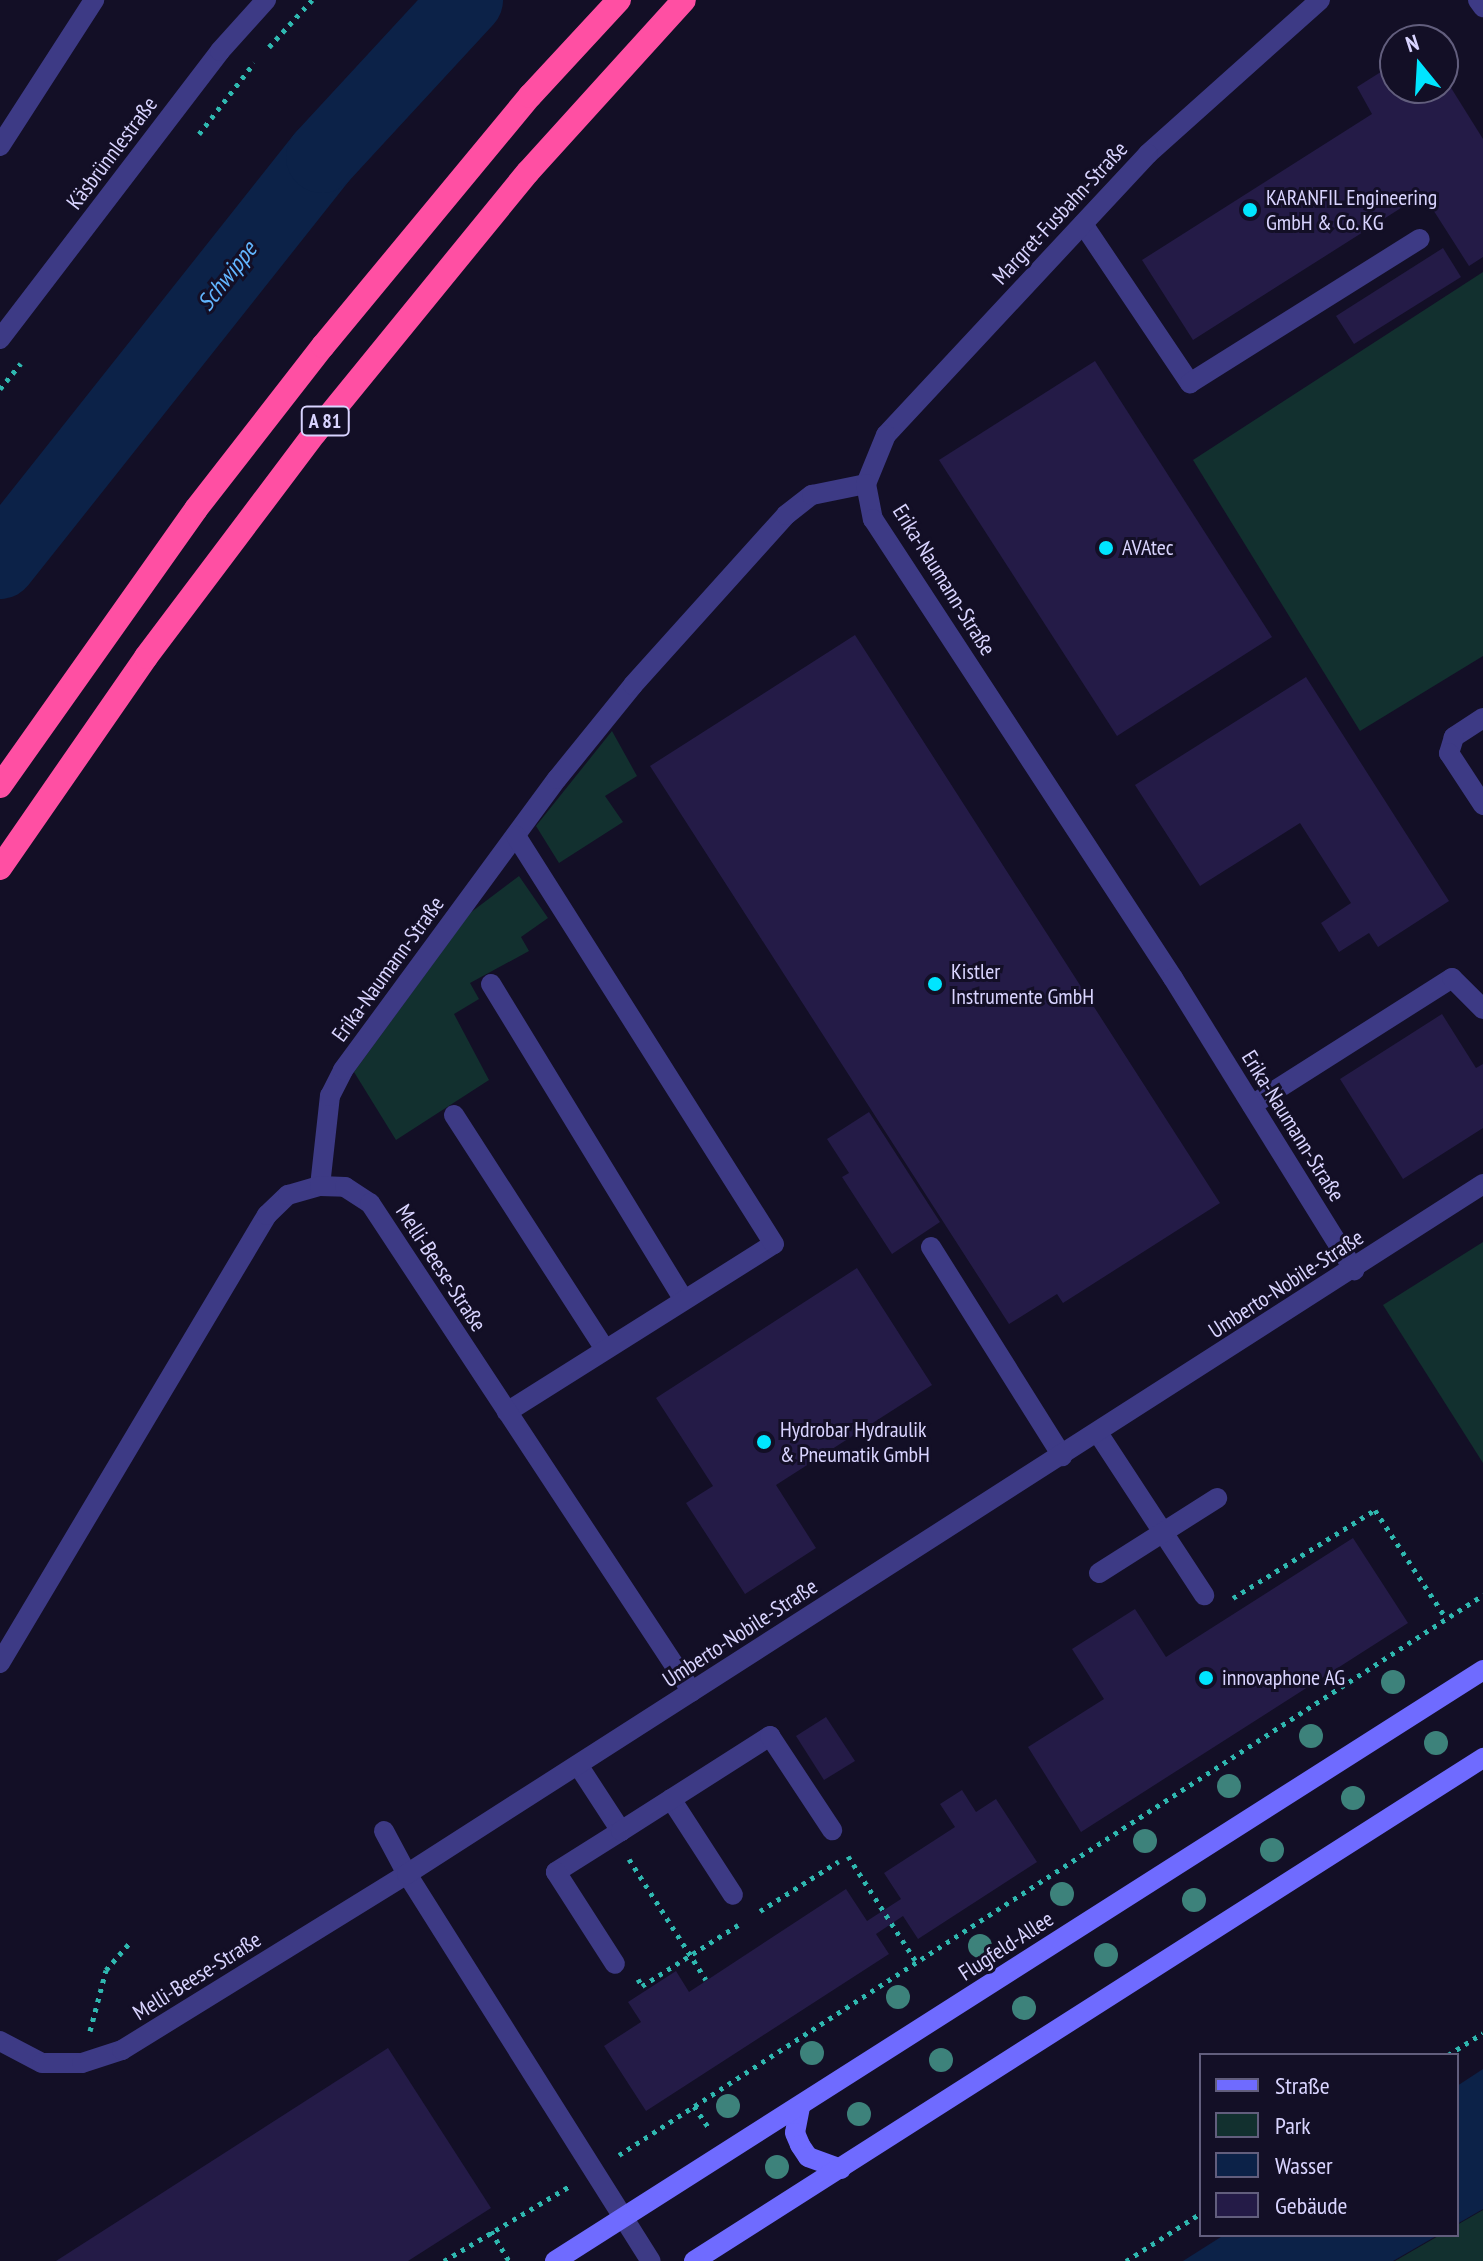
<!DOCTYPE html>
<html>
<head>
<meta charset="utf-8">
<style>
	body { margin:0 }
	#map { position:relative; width:1483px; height:2261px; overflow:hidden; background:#130f26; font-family:"PT Sans Narrow",sans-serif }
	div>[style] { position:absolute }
	.green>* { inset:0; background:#12302f }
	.water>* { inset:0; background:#0c2248 }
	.river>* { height:72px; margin:-36px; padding:0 36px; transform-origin:36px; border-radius:36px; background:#0c2248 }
	.building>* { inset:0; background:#241b47 }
	.path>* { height:5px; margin-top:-2.5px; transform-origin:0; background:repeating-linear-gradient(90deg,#2fb8b0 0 4px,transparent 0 10px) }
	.service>* { height:20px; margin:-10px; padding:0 10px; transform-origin:10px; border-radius:10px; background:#3d3a85 }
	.minor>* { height:20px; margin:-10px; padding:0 10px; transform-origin:10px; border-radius:10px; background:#3d3a85 }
	.secondary>* { height:20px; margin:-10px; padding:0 10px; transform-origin:10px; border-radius:10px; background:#6f6bff }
	.motorway>* { height:24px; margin:-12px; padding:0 12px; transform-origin:12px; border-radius:12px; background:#ff4fa3 }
	.trees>* { width:24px; height:24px; margin:-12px; border-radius:50%; background:#3d827b }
	.dots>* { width:22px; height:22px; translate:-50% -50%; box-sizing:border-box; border:4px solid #130f26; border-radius:50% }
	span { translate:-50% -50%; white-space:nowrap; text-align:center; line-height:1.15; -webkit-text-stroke:6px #130f26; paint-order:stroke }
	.shield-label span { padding:2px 6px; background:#130f26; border:2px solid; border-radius:6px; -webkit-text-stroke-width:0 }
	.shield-label { font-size:20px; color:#d9d4ff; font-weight:700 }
	.street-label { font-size:22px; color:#d9d4ff }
	.poi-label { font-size:22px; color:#d9d4ff }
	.left { translate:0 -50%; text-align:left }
	.water-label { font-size:24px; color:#62b6ff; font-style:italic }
	.legend { position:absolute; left:1199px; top:2053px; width:260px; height:184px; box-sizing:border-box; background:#130f26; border:2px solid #625e7d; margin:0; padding:10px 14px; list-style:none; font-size:24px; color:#d9d4ff }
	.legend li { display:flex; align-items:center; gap:16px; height:40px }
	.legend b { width:40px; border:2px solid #625e7d }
	.north { position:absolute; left:1379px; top:24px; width:80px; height:80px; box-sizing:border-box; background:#130f26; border:2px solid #625e7d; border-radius:50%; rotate:342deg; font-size:22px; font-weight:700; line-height:32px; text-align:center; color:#d9d4ff }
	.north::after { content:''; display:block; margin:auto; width:28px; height:36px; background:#00e5ff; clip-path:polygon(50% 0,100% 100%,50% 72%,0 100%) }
</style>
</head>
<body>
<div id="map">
	<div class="green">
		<i style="clip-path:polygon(1483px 272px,1483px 656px,1360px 731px,1193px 460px)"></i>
		<i style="clip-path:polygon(612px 731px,637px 776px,605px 796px,623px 822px,559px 863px,536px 826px)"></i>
		<i style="clip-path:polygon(519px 876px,548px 918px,521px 937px,529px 951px,470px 983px,479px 999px,454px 1014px,489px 1080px,396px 1140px,354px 1072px,470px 913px)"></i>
		<i style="clip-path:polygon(1483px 1242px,1483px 1463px,1383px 1305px)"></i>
		<i style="clip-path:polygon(1483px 2210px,1483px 2261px,1395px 2261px,1440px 2235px,1457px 2235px,1457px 2225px)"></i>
	</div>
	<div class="water">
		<i style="clip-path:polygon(1483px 2069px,1483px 2209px,1457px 2224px,1457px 2086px)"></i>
		<i style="clip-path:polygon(1224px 2235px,1438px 2235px,1393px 2261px,1183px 2261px)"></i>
	</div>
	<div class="river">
		<i style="left:0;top:563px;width:518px;rotate:-51.58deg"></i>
		<i style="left:322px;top:157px;width:214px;rotate:-47.3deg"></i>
	</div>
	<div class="building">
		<i style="clip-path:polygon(1395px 63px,1395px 88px,1443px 88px,1443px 75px,1483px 139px,1483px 257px,1469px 266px,1423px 194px,1193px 340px,1142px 260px,1372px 114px,1357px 87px)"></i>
		<i style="clip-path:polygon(1443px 248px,1461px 277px,1354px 344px,1336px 316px)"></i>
		<i style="clip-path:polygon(1095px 361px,1272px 637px,1117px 736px,939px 460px)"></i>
		<i style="clip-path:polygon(855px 635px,1220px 1203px,1063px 1303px,1057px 1294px,1009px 1324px,650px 766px)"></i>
		<i style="clip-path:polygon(1306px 677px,1449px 901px,1378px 947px,1369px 933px,1339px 952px,1321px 923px,1351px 903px,1300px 823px,1200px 886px,1135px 785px)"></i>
		<i style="clip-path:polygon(1442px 1014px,1476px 1068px,1483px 1064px,1483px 1128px,1403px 1179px,1340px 1079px)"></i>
		<i style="clip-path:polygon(869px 1112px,940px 1222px,892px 1254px,842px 1177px,849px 1173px,827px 1139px)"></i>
		<i style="clip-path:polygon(857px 1268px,932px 1385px,776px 1485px,816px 1548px,745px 1594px,686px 1503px,713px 1486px,656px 1398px)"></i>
		<i style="clip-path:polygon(1353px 1538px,1408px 1623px,1081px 1832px,1028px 1747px,1104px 1699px,1072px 1649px,1135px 1609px,1166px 1657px)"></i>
		<i style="clip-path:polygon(826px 1717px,855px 1761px,824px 1780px,796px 1736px)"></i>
		<i style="clip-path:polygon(962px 1790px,976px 1812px,996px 1799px,1037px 1862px,918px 1939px,903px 1916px,876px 1934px,889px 1954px,646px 2111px,604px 2046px,641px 2022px,628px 2002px,676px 1971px,689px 1992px,846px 1889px,867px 1921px,901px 1899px,884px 1873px,955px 1827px,940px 1804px)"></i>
		<i style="clip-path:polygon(388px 2048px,491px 2208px,408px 2261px,56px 2261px)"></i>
	</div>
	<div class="path">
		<i style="left:269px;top:47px;width:64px;rotate:-47.5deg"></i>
		<i style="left:199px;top:134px;width:90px;rotate:-52.2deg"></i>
		<i style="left:0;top:389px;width:33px;rotate:-51deg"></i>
		<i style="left:1233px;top:1598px;width:167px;rotate:-31.8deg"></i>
		<i style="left:1375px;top:1510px;width:129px;rotate:56.7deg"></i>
		<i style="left:848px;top:1856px;width:124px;rotate:57.2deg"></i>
		<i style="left:629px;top:1859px;width:143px;rotate:57.5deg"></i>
		<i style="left:760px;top:1911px;width:93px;rotate:-32.3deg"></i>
		<i style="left:638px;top:1979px;width:8px;rotate:60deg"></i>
		<i style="left:642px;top:1986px;width:114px;rotate:-32.4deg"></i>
		<i style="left:90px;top:2031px;width:63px;rotate:-75.3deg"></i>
		<i style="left:106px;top:1970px;width:37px;rotate:-49deg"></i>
		<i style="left:1448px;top:2055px;width:41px;rotate:-32.2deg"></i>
		<i style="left:694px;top:2106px;width:27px;rotate:56deg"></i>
		<i style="left:619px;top:2155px;width:1030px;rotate:-32.95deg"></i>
		<i style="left:491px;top:2231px;width:35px;rotate:59deg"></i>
		<i style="left:444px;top:2261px;width:147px;rotate:-30.8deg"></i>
		<i style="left:1126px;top:2261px;width:89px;rotate:-32.6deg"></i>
	</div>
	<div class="service">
		<i style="left:1083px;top:224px;width:192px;rotate:56.1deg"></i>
		<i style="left:1190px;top:383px;width:271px;rotate:-32.1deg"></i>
		<i style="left:1483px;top:718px;width:35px;rotate:147deg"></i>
		<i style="left:1454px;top:737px;width:17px;rotate:107deg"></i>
		<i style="left:1449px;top:753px;width:62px;rotate:56.8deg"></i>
		<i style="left:491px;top:984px;width:370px;rotate:58.6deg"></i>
		<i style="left:1252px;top:1105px;width:237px;rotate:-32.4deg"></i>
		<i style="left:1452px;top:978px;width:44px;rotate:45deg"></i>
		<i style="left:454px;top:1115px;width:278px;rotate:57.2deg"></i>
		<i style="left:320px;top:1186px;width:91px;rotate:-83.7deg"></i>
		<i style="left:330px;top:1096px;width:29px;rotate:-63deg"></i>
		<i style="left:343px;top:1070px;width:361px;rotate:-53.7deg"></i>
		<i style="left:557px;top:779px;width:121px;rotate:-51deg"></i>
		<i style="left:633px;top:685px;width:229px;rotate:-48deg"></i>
		<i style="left:786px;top:515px;width:33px;rotate:-38deg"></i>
		<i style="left:812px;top:495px;width:55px;rotate:-11.5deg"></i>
		<i style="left:931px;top:1247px;width:247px;rotate:57.9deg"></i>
		<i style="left:507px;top:1412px;width:315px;rotate:-32.2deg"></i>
		<i style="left:774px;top:1244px;width:483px;rotate:-122.3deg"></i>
		<i style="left:1098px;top:1433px;width:194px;rotate:56.8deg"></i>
		<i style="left:1099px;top:1573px;width:140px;rotate:-32.4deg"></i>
		<i style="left:578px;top:1765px;width:79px;rotate:56.9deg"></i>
		<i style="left:621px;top:1831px;width:77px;rotate:147.8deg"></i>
		<i style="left:556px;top:1872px;width:109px;rotate:57.3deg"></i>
		<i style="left:671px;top:1799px;width:114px;rotate:57.1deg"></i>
		<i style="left:384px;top:1831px;width:49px;rotate:61.9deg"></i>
		<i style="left:621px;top:1831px;width:177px;rotate:-32.5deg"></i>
		<i style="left:770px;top:1736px;width:113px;rotate:56.6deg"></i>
	</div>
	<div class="minor">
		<i style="left:1320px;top:0;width:231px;rotate:138.2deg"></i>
		<i style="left:1148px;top:154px;width:384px;rotate:133deg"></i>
		<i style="left:886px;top:435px;width:53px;rotate:112.2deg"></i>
		<i style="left:866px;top:484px;width:36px;rotate:79deg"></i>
		<i style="left:873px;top:519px;width:548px;rotate:56.83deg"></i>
		<i style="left:1173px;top:978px;width:344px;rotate:58.2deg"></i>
		<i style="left:1478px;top:0;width:9px;rotate:54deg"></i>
		<i style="left:0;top:146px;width:174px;rotate:-57.2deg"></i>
		<i style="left:0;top:339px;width:362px;rotate:-52.6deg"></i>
		<i style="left:220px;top:51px;width:69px;rotate:-48deg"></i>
		<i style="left:0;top:1663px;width:522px;rotate:-59.21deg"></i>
		<i style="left:267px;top:1215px;width:29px;rotate:-44deg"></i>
		<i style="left:288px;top:1195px;width:33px;rotate:-16deg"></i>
		<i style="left:320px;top:1186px;width:25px;rotate:2deg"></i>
		<i style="left:345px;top:1187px;width:30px;rotate:33deg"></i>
		<i style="left:370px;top:1203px;width:585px;rotate:56.64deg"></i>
		<i style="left:407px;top:1874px;width:457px;rotate:57.8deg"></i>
		<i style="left:0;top:2041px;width:47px;rotate:27.6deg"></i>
		<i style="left:42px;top:2063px;width:40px"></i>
		<i style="left:82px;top:2063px;width:42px;rotate:-18deg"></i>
		<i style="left:122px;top:2050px;width:335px;rotate:-31.7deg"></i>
		<i style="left:407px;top:1874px;width:1278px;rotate:-32.67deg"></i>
	</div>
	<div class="secondary">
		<i style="left:800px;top:2107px;width:26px;rotate:101deg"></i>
		<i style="left:795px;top:2133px;width:13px;rotate:67deg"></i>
		<i style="left:800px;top:2145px;width:14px;rotate:56deg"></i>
		<i style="left:808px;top:2157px;width:35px;rotate:20deg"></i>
		<i style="left:555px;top:2261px;width:1100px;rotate:-32.49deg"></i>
		<i style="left:694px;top:2261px;width:936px;rotate:-32.52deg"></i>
	</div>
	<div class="motorway">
		<i style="left:0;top:786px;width:339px;rotate:-54.7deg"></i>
		<i style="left:196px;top:509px;width:207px;rotate:-52.1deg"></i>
		<i style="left:323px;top:346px;width:325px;rotate:-50.4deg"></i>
		<i style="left:530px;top:96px;width:131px;rotate:-47.2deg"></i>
		<i style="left:0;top:868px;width:257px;rotate:-55.3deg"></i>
		<i style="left:146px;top:657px;width:281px;rotate:-53deg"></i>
		<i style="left:315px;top:433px;width:337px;rotate:-50.8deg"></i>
		<i style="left:528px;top:172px;width:232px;rotate:-47.8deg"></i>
	</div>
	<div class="trees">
		<i style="left:1393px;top:1682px"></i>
		<i style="left:1311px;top:1736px"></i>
		<i style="left:1436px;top:1743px"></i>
		<i style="left:1229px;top:1786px"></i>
		<i style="left:1353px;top:1798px"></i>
		<i style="left:1145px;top:1841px"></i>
		<i style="left:1272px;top:1850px"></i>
		<i style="left:1062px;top:1894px"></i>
		<i style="left:1194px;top:1900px"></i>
		<i style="left:980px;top:1946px"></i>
		<i style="left:1106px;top:1955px"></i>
		<i style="left:898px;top:1997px"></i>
		<i style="left:1024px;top:2008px"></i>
		<i style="left:812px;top:2053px"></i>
		<i style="left:941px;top:2060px"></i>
		<i style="left:728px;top:2106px"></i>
		<i style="left:859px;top:2114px"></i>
		<i style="left:777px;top:2167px"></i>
	</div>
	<div class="dots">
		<i style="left:1250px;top:210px;background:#00e5ff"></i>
		<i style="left:1106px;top:548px;background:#00e5ff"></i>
		<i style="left:935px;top:984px;background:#00e5ff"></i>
		<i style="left:764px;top:1442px;background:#00e5ff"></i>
		<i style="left:1206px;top:1678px;background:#00e5ff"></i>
	</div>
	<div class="shield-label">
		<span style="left:325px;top:421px">A 81</span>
	</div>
	<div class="street-label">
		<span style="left:112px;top:153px;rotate:-53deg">Käsbrünnlestraße</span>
		<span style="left:1060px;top:213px;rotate:-47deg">Margret-Fusbahn-Straße</span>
		<span style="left:944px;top:580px;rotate:58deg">Erika-Naumann-Straße</span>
		<span style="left:388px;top:969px;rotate:-54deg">Erika-Naumann-Straße</span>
		<span style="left:1293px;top:1126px;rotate:58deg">Erika-Naumann-Straße</span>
		<span style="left:441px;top:1268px;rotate:57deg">Melli-Beese-Straße</span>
		<span style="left:1286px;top:1284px;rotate:-33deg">Umberto-Nobile-Straße</span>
		<span style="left:740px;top:1633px;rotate:-33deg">Umberto-Nobile-Straße</span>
		<span style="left:1006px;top:1946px;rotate:-33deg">Flugfeld-Allee</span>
		<span style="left:197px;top:1976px;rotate:-32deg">Melli-Beese-Straße</span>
	</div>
	<div class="poi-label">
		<span class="left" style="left:1266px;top:210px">KARANFIL Engineering<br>GmbH &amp; Co. KG</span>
		<span class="left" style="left:1122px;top:548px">AVAtec</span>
		<span class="left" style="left:951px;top:984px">Kistler<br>Instrumente GmbH</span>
		<span class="left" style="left:780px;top:1442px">Hydrobar Hydraulik<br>&amp; Pneumatik GmbH</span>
		<span class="left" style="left:1222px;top:1678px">innovaphone AG</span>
	</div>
	<div class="water-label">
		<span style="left:227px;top:276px;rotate:-52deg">Schwippe</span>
	</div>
	<ul class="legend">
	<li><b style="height:10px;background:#6f6bff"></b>Straße</li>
	<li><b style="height:22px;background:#12302f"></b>Park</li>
	<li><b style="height:22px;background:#0c2248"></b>Wasser</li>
	<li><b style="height:22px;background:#241b47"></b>Gebäude</li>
	</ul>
	<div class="north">N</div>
</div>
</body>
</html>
